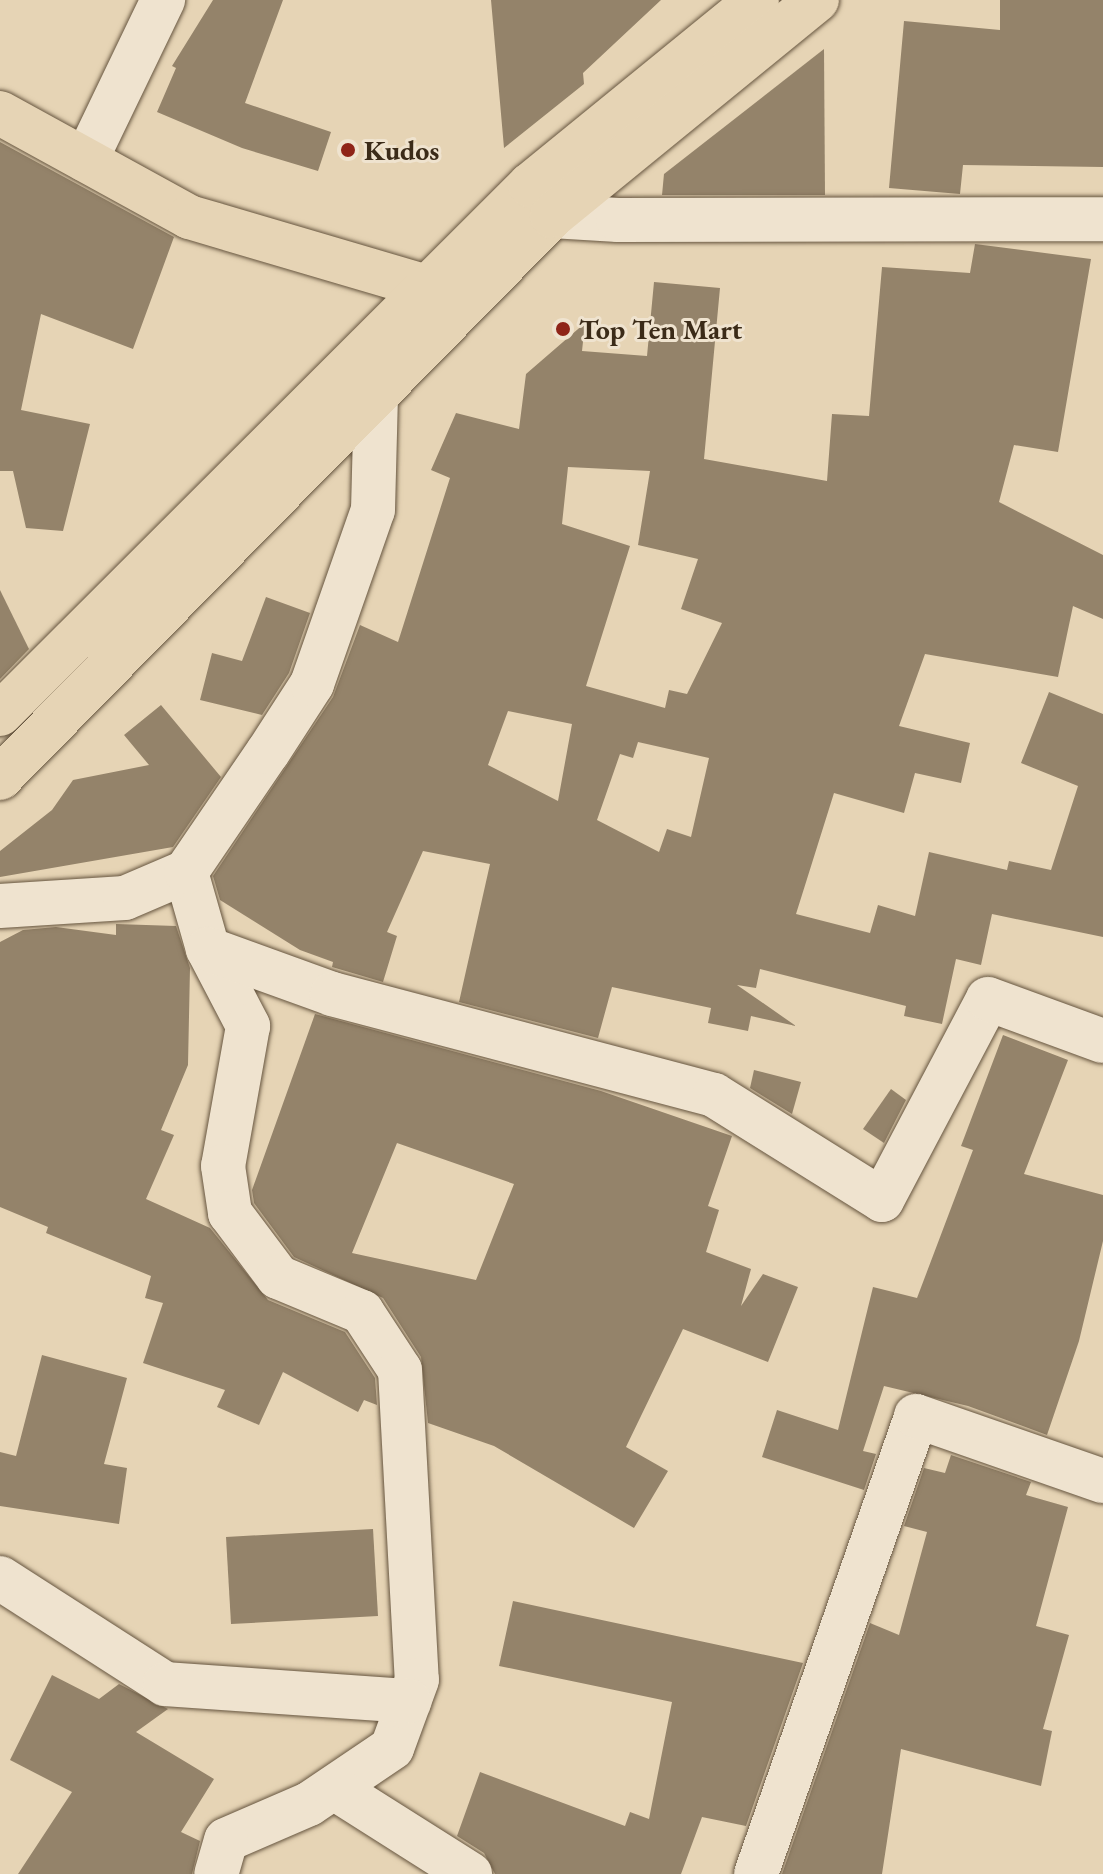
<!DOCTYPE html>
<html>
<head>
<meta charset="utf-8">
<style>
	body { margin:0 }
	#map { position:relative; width:1103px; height:1874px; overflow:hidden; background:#e6d4b5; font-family:"EB Garamond",serif }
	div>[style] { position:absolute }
	.building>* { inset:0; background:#94836a }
	.roads { filter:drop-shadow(0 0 2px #66553f) drop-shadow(0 0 2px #66553f) }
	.minor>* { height:44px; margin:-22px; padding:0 22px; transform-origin:22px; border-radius:22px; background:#efe3cf }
	.major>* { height:44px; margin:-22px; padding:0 22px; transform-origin:22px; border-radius:22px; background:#e6d4b5 }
	.dots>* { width:22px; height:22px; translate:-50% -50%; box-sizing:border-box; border:4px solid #efe3cf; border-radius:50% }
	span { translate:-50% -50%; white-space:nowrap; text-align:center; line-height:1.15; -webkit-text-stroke:6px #efe3cf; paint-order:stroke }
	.poi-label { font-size:28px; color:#3b2b18; font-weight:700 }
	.left { translate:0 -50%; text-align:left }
</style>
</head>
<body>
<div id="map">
	<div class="building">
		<i style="clip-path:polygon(213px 0,283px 0,245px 103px,331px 132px,318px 171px,242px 148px,157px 112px,176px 68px,172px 66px)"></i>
		<i style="clip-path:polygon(491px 0,661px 0,583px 73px,584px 84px,504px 148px)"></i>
		<i style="clip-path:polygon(1000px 0,1103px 0,1103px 167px,963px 165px,960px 194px,889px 188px,904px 21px,1000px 30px)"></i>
		<i style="clip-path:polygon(824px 49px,825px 195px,662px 195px,664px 174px)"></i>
		<i style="clip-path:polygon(0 142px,174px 237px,133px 349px,41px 314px,21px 410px,90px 424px,63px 531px,26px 528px,13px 471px,0 471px)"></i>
		<i style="clip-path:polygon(evenodd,975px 244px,1091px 259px,1058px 452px,1014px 445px,999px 502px,1103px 555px,1103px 619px,1073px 606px,1058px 677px,925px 654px,899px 726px,970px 743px,961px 783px,915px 773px,904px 813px,834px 793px,796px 914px,870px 933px,878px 905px,915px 916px,929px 852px,1007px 870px,1009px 861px,1051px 870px,1078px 786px,1021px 763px,1049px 692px,1103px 714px,1103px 937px,992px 914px,981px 965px,956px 959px,942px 1024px,904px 1016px,906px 1006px,760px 969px,756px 988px,737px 985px,796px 1026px,751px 1016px,748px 1031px,708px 1023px,711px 1008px,612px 987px,598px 1038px,459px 1002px,490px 864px,423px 851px,387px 932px,397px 936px,383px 982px,332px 967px,333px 962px,300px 950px,220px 900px,213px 876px,333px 697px,360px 625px,398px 642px,450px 478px,431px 470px,456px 413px,519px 429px,526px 374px,585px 323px,582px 351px,647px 356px,654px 282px,720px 288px,704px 459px,827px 481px,832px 414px,869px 416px,882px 267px,970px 273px,975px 244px,568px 467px,650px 471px,638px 545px,698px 559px,681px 609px,722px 623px,687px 694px,669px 690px,665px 708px,586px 686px,630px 546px,562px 524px,568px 467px,975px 244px,508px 711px,572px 724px,558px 801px,488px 765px,508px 711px,975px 244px,638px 742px,709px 758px,691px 837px,667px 829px,659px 852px,597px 820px,620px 754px,633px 758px,638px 742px)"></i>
		<i style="clip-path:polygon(0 590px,29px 649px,0 679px)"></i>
		<i style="clip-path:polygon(266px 597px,310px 613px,289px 673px,262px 715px,200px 700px,212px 653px,242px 661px)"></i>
		<i style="clip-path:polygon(161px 705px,221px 777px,173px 847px,0 877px,0 851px,52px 810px,73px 780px,149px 765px,124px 735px)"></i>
		<i style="clip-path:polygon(116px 924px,176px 926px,190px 968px,188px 1065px,161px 1130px,174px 1135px,146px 1199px,210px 1228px,268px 1300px,345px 1332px,375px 1378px,377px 1405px,364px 1400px,358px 1412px,283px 1372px,259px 1425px,217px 1407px,225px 1390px,143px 1363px,163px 1303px,145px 1298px,151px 1276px,46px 1233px,48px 1227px,0 1207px,0 942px,23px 930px,56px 927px,116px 935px)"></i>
		<i style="clip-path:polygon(evenodd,315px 1014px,601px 1091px,732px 1136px,708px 1206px,719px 1210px,706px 1252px,751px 1269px,741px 1306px,763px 1274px,798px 1287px,768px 1362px,683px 1329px,626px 1447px,668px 1471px,634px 1528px,494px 1446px,428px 1423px,421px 1357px,383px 1298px,294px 1257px,254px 1203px,252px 1190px,315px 1014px,397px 1143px,514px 1184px,476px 1280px,352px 1253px,397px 1143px)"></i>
		<i style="clip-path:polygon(1003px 1035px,1068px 1060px,1024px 1174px,1103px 1195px,1103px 1241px,1079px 1341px,1047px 1435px,968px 1406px,884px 1386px,863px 1451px,876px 1454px,864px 1490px,762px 1457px,777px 1410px,838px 1430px,873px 1287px,917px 1298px,973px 1150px,961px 1146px)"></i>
		<i style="clip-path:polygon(754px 1070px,801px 1082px,792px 1114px,750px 1088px)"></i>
		<i style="clip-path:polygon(891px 1089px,906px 1100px,884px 1143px,863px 1129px)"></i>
		<i style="clip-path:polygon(42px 1355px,127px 1378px,104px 1464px,127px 1468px,119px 1524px,0 1506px,0 1452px,16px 1456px)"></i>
		<i style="clip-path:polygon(951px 1455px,1031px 1482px,1026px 1495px,1068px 1507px,1036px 1626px,1069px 1635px,1043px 1729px,1052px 1731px,1041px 1786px,901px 1749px,882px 1874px,782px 1874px,870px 1623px,899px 1635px,927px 1532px,904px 1526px,924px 1468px,945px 1473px)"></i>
		<i style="clip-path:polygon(373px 1529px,378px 1616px,231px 1624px,226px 1537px)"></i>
		<i style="clip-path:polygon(513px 1601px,803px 1663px,746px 1826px,702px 1817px,681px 1874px,495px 1874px,484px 1853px,457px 1836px,480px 1772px,625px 1826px,630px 1812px,649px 1819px,672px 1702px,499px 1666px)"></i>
		<i style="clip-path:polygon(52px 1675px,99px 1699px,119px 1684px,168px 1709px,136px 1732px,214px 1779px,181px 1832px,200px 1841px,192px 1874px,18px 1874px,72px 1792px,10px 1760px)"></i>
	</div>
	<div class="roads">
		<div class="minor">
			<i style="left:86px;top:160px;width:178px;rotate:-64.3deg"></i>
			<i style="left:527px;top:207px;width:27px;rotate:20deg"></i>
			<i style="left:552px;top:216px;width:66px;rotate:3.5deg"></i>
			<i style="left:618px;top:220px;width:485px;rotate:-0.1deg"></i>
			<i style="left:186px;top:872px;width:80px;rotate:74.1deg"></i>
			<i style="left:208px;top:949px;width:87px;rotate:62.5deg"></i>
			<i style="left:248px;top:1026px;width:142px;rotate:100.1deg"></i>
			<i style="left:223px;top:1166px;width:48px;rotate:81.5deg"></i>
			<i style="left:230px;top:1213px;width:80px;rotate:53.1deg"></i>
			<i style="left:278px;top:1277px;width:91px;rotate:22.6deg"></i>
			<i style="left:362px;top:1312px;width:69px;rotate:56.8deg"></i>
			<i style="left:400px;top:1370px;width:310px;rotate:86.9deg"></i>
			<i style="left:417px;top:1680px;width:72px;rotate:110.2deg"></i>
			<i style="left:392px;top:1748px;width:100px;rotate:146deg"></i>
			<i style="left:309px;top:1804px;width:90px;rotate:156.6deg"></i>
			<i style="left:226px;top:1840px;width:35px;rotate:106deg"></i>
			<i style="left:0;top:906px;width:125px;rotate:-3.7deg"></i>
			<i style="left:125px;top:898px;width:66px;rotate:-23.1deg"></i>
			<i style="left:186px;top:872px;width:145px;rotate:-55.7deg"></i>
			<i style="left:268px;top:752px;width:81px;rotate:-57.1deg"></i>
			<i style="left:312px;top:684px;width:184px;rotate:-70.7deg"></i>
			<i style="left:373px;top:510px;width:116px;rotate:-88.5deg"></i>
			<i style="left:376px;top:394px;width:27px;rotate:-132deg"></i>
			<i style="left:208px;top:949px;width:132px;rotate:19.9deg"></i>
			<i style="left:332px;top:994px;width:395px;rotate:14.8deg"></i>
			<i style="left:714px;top:1095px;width:198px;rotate:32deg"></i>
			<i style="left:882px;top:1200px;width:227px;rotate:-62.2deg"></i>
			<i style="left:988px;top:999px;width:122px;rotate:20.1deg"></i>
			<i style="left:0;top:1578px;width:196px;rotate:32.7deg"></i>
			<i style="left:165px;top:1684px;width:245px;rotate:4deg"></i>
			<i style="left:334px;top:1788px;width:161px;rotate:32.3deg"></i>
			<i style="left:756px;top:1874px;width:485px;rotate:-70.7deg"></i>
			<i style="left:916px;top:1416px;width:198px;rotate:19.2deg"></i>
		</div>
		<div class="major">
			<i style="left:0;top:113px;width:216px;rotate:28.8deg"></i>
			<i style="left:189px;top:217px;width:273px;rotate:16.4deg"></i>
			<i style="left:0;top:714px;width:749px;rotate:-44.95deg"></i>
			<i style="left:530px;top:185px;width:293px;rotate:-39.2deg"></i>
			<i style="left:0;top:778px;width:788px;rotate:-45.51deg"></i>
			<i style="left:552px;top:216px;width:342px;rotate:-39.2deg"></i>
		</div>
	</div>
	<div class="dots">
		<i style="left:348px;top:150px;background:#8f2418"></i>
		<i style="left:563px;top:329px;background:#8f2418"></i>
	</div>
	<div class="poi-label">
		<span class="left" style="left:364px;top:150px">Kudos</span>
		<span class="left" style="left:579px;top:329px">Top Ten Mart</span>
	</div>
</div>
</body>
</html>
